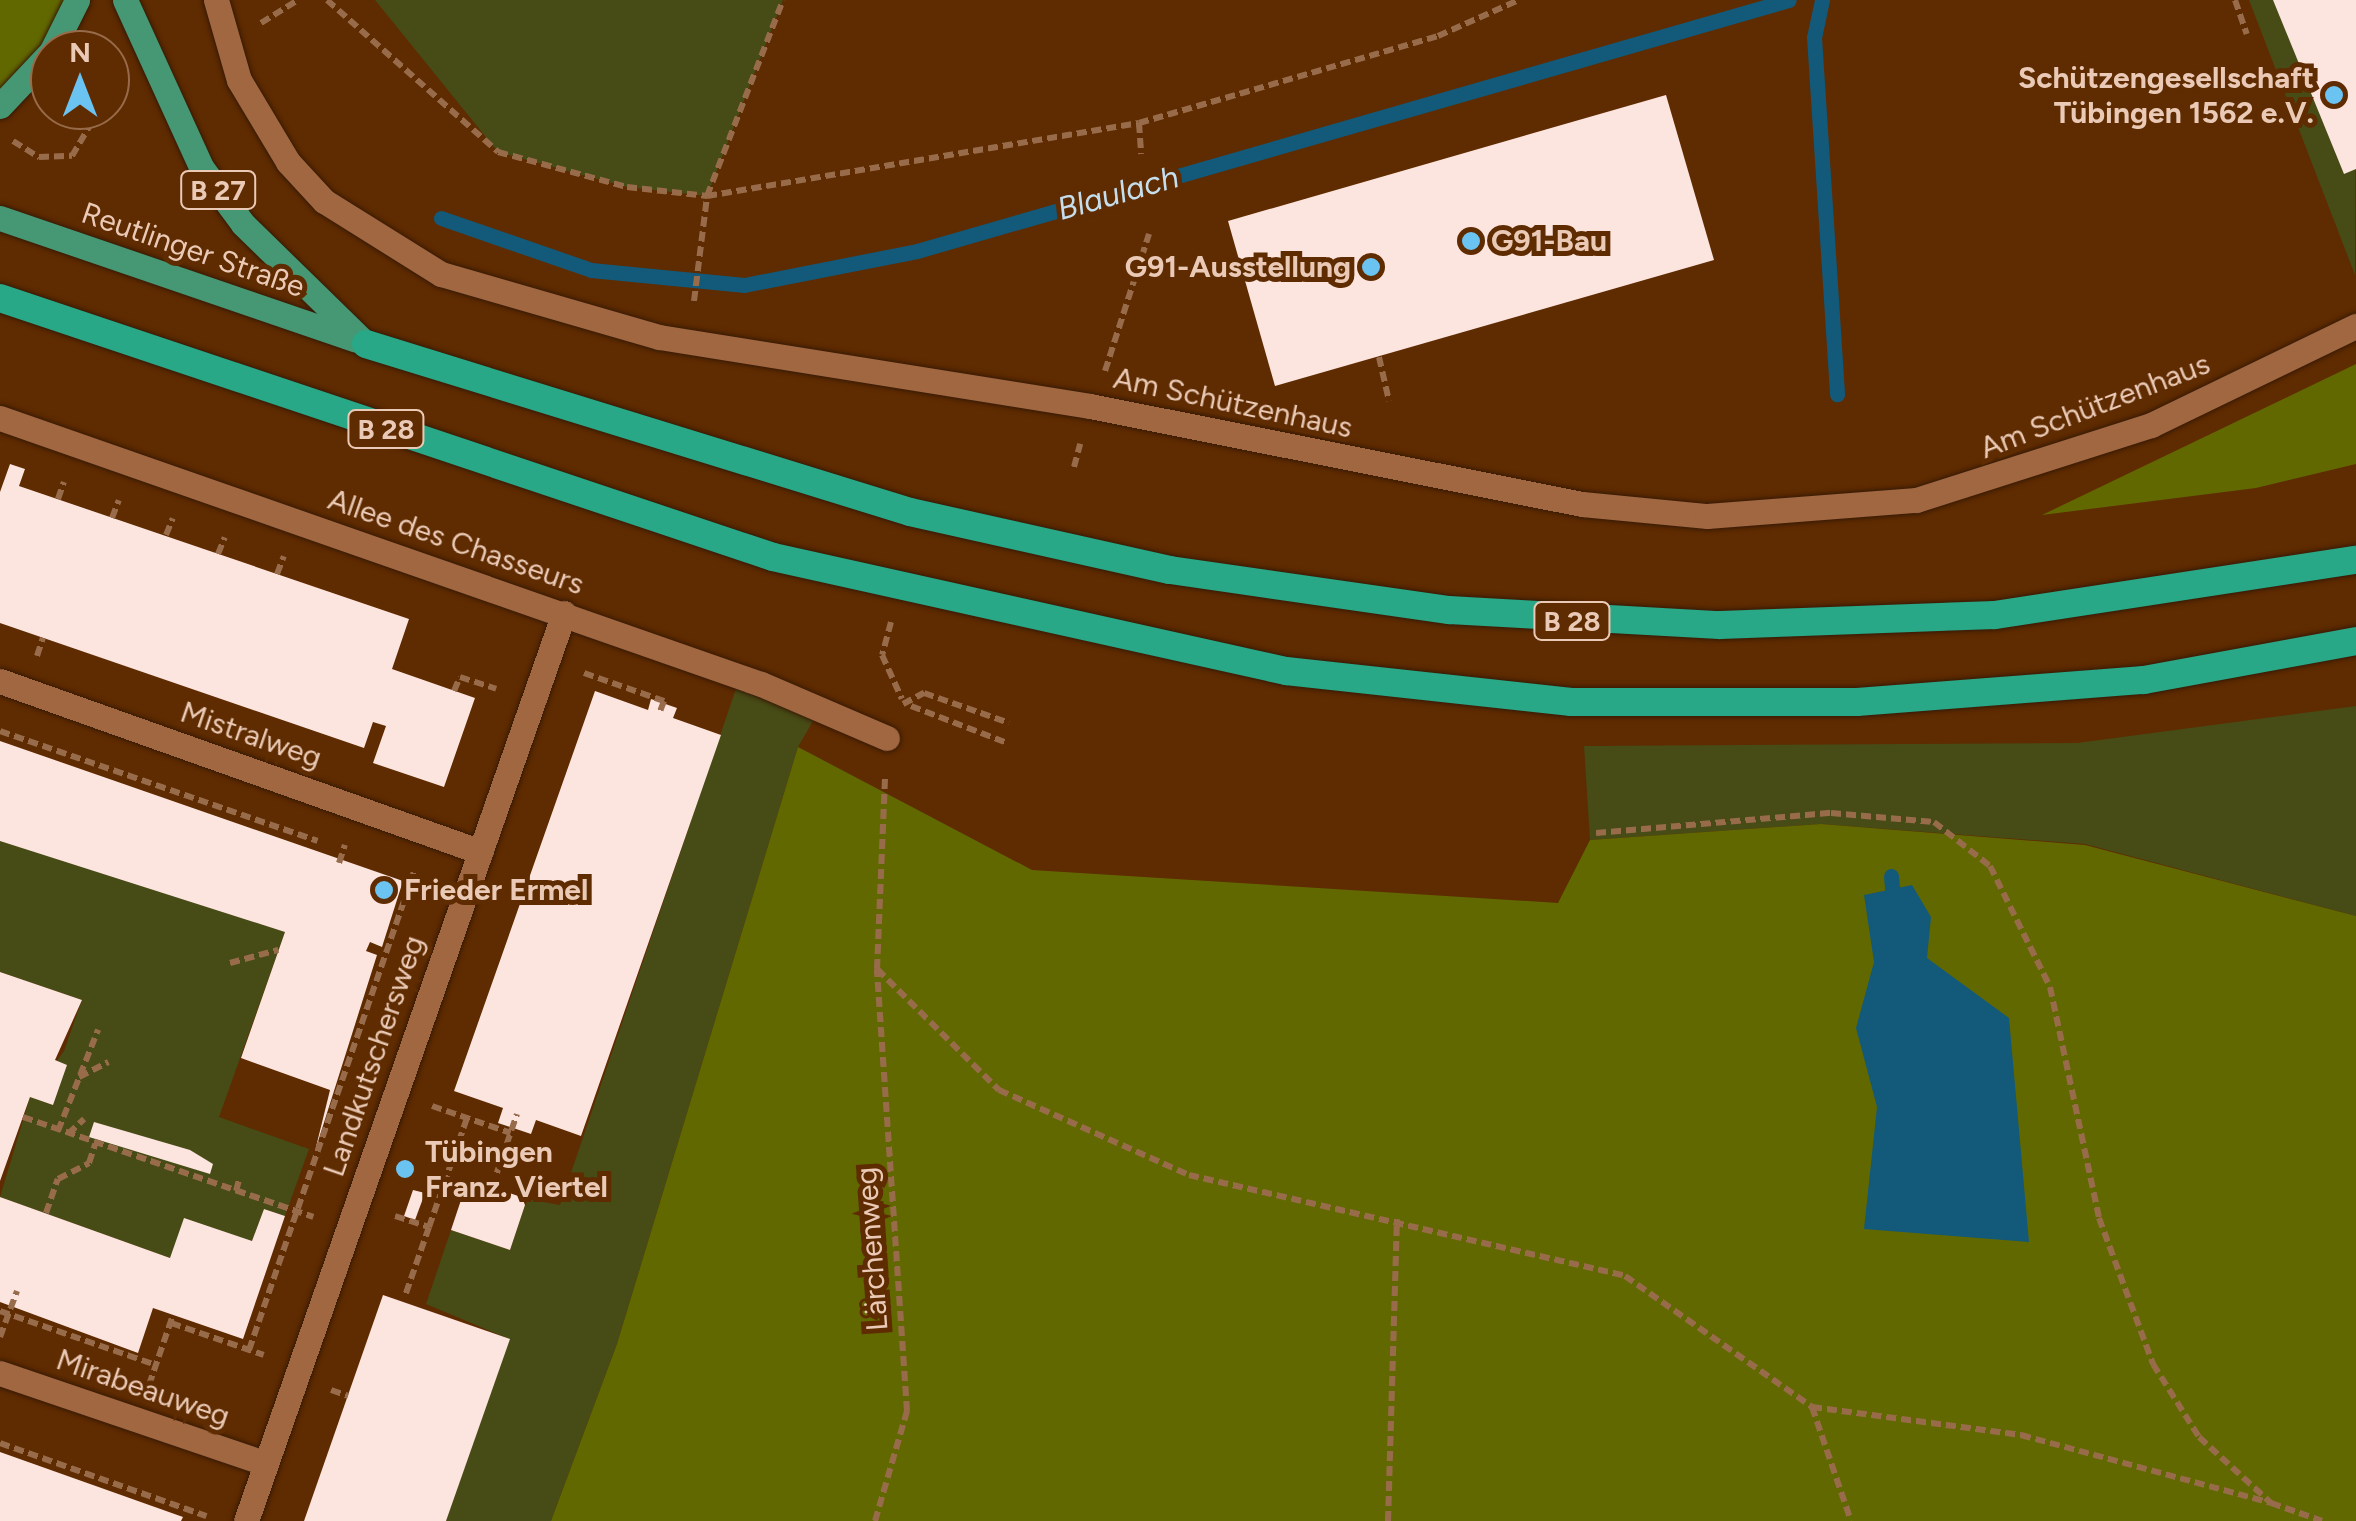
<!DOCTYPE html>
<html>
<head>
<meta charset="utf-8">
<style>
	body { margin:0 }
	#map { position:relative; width:2356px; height:1521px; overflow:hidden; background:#5f2b00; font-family:Figtree,sans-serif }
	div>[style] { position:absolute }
	.green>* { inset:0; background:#474b16 }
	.forest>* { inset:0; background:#626800 }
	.water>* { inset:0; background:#135979 }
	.stream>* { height:15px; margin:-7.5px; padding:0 7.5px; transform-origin:7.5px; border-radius:7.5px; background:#135979 }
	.building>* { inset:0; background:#fce4df }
	.path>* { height:6px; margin-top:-3px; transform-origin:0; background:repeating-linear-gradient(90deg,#986c4b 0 10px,transparent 0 15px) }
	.roads { filter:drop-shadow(0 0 2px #361a06) drop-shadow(0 0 2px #361a06) }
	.minor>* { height:25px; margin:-12.5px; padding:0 12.5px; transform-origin:12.5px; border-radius:12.5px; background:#a16741 }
	.primary>* { height:25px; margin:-12.5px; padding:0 12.5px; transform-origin:12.5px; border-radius:12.5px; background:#469875 }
	.trunk>* { height:28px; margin:-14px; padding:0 14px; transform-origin:14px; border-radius:14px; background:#28a886 }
	.dots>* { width:28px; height:28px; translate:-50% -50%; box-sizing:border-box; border:5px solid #5f2b00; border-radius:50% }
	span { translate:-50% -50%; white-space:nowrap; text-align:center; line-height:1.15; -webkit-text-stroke:10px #5f2b00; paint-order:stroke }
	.shield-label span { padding:2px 8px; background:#5f2b00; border:2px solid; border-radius:8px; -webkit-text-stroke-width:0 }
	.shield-label { font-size:28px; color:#eacab6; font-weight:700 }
	.poi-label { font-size:30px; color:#eacab6; font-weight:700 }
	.right { translate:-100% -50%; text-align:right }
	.left { translate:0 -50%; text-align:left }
	.street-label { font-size:30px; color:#eacab6 }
	.water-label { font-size:32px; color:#c5deed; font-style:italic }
	.north { position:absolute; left:30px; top:30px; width:100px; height:100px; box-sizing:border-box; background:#5f2b00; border:2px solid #976b49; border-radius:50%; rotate:0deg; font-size:28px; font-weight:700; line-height:40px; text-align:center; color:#eacab6 }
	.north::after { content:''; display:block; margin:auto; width:35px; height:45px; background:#6bc3f2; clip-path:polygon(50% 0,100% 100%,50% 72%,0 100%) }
</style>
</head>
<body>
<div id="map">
	<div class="green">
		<i style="clip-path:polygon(375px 0,783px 0,707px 196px,627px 187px,498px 152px)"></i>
		<i style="clip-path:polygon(2249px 0,2356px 0,2355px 275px)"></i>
		<i style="clip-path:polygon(740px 677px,821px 707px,798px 747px,617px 1344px,551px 1521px,446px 1521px,509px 1339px,426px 1304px,451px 1230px,510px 1250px,527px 1199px,560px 1205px)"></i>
		<i style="clip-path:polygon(2356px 706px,2356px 916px,2085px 844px,1821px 824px,1590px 840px,1584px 746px,2077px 743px)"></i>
		<i style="clip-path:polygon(0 833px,288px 924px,219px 1117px,309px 1149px,285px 1216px,264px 1209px,252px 1241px,170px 1258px,0 1197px,30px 1097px,64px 1051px,82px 1000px,0 972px)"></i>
	</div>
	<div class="forest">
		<i style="clip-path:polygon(0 0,77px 0,0 106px)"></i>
		<i style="clip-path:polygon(2356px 364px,2356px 464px,2256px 488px,2042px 515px)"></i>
		<i style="clip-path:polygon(798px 747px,1032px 870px,1558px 903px,1590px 840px,1821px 824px,2085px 845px,2356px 916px,2356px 1521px,551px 1521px,617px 1344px)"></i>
	</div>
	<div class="water">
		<i style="clip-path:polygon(1912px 885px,1931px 917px,1927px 958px,2009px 1018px,2029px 1242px,1864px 1229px,1877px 1107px,1856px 1028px,1874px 962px,1864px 895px)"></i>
	</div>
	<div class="stream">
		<i style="left:1822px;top:0;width:38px;rotate:102deg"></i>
		<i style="left:1814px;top:37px;width:358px;rotate:86.3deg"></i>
		<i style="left:441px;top:218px;width:159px;rotate:19.1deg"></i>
		<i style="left:591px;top:270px;width:154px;rotate:5.6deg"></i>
		<i style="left:744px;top:285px;width:176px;rotate:-11.1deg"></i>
		<i style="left:917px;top:251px;width:907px;rotate:-16.06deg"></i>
		<i style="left:1891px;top:876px;width:34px;rotate:85deg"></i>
	</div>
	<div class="building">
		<i style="clip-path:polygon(2273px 0,2356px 0,2356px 169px,2344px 174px)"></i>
		<i style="clip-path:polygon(1666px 95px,1714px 260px,1275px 386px,1228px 221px)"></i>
		<i style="clip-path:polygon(10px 464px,25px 469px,19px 486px,409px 619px,392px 669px,475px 698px,444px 787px,373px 763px,386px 726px,373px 722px,364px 748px,0 623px,0 492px)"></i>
		<i style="clip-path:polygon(595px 691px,648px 710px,651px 699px,677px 708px,673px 718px,721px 735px,581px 1136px,536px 1120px,531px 1134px,498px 1123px,503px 1108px,454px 1091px)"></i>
		<i style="clip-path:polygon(0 741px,403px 881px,382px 947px,370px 942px,366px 951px,377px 955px,315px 1151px,330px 1090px,241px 1058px,285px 932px,0 841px)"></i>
		<i style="clip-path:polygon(0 972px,82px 1000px,55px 1060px,67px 1065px,53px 1105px,30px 1097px,0 1181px)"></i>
		<i style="clip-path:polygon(94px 1122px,190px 1150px,213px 1164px,210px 1174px,89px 1137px)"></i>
		<i style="clip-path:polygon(468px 1179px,527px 1199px,510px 1250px,451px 1230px)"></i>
		<i style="clip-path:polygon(413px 1190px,425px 1193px,415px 1220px,404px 1216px)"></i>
		<i style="clip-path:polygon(0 1197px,170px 1258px,184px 1218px,252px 1241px,264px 1209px,285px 1216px,243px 1339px,153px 1308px,138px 1353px,0 1302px)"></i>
		<i style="clip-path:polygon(383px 1295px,510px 1339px,446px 1521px,304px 1521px)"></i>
		<i style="clip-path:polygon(0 1452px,183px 1517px,181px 1521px,0 1521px)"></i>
	</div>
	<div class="path">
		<i style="left:327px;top:0;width:229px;rotate:41.6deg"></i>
		<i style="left:498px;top:152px;width:134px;rotate:15.2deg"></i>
		<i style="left:627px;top:187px;width:81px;rotate:6.4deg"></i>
		<i style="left:707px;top:196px;width:438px;rotate:-9.6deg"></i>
		<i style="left:1139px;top:123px;width:311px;rotate:-16.2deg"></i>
		<i style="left:1438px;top:36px;width:89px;rotate:-24deg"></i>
		<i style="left:2235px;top:0;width:36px;rotate:71deg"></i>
		<i style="left:261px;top:23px;width:44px;rotate:-31.9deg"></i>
		<i style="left:110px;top:93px;width:15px;rotate:-28deg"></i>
		<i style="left:1139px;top:123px;width:31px;rotate:86deg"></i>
		<i style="left:13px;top:141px;width:31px;rotate:32deg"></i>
		<i style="left:39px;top:157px;width:33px;rotate:-2deg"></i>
		<i style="left:72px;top:156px;width:53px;rotate:-59.6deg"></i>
		<i style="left:694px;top:301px;width:106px;rotate:-82.9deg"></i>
		<i style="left:707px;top:196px;width:210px;rotate:-68.8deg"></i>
		<i style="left:1379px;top:357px;width:45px;rotate:77.2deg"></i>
		<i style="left:1105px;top:371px;width:144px;rotate:-72.2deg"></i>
		<i style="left:1074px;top:467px;width:24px;rotate:-75deg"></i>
		<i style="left:58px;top:499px;width:18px;rotate:-71deg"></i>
		<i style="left:112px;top:518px;width:19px;rotate:-69deg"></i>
		<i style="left:166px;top:535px;width:18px;rotate:-68deg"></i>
		<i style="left:218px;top:554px;width:18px;rotate:-68deg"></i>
		<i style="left:277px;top:574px;width:19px;rotate:-69deg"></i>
		<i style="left:891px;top:622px;width:34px;rotate:105deg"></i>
		<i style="left:882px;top:655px;width:48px;rotate:65.6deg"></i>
		<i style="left:37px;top:656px;width:19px;rotate:-72deg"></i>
		<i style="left:584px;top:673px;width:85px;rotate:19.3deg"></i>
		<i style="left:664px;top:701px;width:14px;rotate:111deg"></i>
		<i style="left:454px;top:691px;width:15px;rotate:-67deg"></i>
		<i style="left:460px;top:677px;width:38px;rotate:18deg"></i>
		<i style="left:903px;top:704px;width:24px;rotate:-28deg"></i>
		<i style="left:924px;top:693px;width:90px;rotate:19.4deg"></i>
		<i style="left:911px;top:706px;width:101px;rotate:21deg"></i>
		<i style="left:0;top:731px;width:336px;rotate:19.1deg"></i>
		<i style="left:1596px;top:833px;width:236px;rotate:-4.9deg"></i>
		<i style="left:1831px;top:813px;width:103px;rotate:5deg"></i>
		<i style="left:1934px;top:822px;width:71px;rotate:38.2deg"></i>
		<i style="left:1990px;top:866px;width:135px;rotate:63.6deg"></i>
		<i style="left:2050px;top:987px;width:236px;rotate:78deg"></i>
		<i style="left:2099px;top:1218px;width:156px;rotate:69.7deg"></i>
		<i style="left:2153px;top:1364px;width:86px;rotate:57.8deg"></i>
		<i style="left:2199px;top:1437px;width:98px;rotate:42.5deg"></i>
		<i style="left:2271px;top:1503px;width:54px;rotate:19.4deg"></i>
		<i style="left:339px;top:863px;width:19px;rotate:-72deg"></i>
		<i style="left:508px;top:881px;width:19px;rotate:18deg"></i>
		<i style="left:230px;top:963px;width:50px;rotate:-15.2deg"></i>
		<i style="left:877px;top:969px;width:172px;rotate:44.8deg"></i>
		<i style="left:999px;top:1090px;width:208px;rotate:24.1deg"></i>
		<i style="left:1189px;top:1175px;width:448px;rotate:13deg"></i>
		<i style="left:1625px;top:1276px;width:228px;rotate:35deg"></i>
		<i style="left:1812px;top:1407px;width:211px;rotate:7.6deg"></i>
		<i style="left:2021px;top:1435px;width:259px;rotate:15.2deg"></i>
		<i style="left:79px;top:1077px;width:33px;rotate:-27deg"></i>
		<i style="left:432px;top:1106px;width:83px;rotate:18.9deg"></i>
		<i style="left:23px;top:1117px;width:307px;rotate:19deg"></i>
		<i style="left:58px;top:1131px;width:109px;rotate:-68.4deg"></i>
		<i style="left:68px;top:1134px;width:22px;rotate:-43deg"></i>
		<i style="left:492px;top:1187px;width:77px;rotate:-71.1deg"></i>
		<i style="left:236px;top:1191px;width:11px;rotate:-75deg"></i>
		<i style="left:46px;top:1213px;width:36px;rotate:-71deg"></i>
		<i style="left:58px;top:1179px;width:35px;rotate:-27deg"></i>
		<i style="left:89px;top:1163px;width:20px;rotate:-72deg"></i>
		<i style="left:395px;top:1216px;width:36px;rotate:18deg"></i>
		<i style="left:429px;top:1227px;width:73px;rotate:109.2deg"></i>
		<i style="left:429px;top:1227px;width:115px;rotate:-70.8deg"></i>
		<i style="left:0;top:1311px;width:165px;rotate:19.1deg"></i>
		<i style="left:171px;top:1323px;width:98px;rotate:19deg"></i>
		<i style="left:0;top:1337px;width:49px;rotate:-69.7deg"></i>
		<i style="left:249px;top:1350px;width:509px;rotate:-70.96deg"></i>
		<i style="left:149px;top:1385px;width:74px;rotate:-71.1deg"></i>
		<i style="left:331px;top:1390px;width:18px;rotate:19deg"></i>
		<i style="left:1812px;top:1407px;width:120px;rotate:71.1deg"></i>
		<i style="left:0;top:1443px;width:219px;rotate:19.5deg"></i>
		<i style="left:875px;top:1521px;width:115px;rotate:-73.8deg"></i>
		<i style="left:907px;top:1411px;width:443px;rotate:-93.9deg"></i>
		<i style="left:877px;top:969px;width:191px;rotate:-87.6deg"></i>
		<i style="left:1388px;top:1521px;width:302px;rotate:-88.3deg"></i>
	</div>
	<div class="roads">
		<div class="minor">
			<i style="left:216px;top:0;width:83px;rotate:74deg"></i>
			<i style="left:239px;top:80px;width:96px;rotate:59.1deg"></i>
			<i style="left:288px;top:162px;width:53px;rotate:47.3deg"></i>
			<i style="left:324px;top:201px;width:138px;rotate:32deg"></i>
			<i style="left:441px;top:274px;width:227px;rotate:16.1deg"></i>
			<i style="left:659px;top:337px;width:436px;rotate:9.1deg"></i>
			<i style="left:1090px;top:406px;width:502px;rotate:11.27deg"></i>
			<i style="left:1582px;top:504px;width:126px;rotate:5.5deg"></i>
			<i style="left:1707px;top:516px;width:210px;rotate:-4.4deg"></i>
			<i style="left:1916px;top:500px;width:247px;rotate:-17.7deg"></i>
			<i style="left:2151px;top:425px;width:228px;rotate:-25.8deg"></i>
			<i style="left:0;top:418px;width:806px;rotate:19.27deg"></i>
			<i style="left:761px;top:684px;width:137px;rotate:23.2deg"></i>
			<i style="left:0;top:681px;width:510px;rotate:19.57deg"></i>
			<i style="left:0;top:1373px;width:280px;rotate:18.8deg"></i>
			<i style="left:246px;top:1521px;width:962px;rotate:-70.7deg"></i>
		</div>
		<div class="primary">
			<i style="left:125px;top:0;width:183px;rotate:65.5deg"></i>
			<i style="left:201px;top:167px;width:71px;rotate:53.6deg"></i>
			<i style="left:243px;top:224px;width:172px;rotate:44.3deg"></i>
			<i style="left:52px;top:50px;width:56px;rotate:-63.4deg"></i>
			<i style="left:0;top:106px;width:73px;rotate:-46.7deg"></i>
			<i style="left:0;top:218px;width:376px;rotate:18.9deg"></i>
		</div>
		<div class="trunk">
			<i style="left:0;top:298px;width:815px;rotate:18.52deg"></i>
			<i style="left:773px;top:557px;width:526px;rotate:12.53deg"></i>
			<i style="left:1286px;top:671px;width:287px;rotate:6.2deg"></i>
			<i style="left:1571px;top:702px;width:286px"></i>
			<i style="left:1857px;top:702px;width:288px;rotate:-4.4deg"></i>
			<i style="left:2144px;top:680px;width:216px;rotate:-10.4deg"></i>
			<i style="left:366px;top:344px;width:569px;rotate:17.16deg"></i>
			<i style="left:910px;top:512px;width:266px;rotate:12.6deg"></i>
			<i style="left:1170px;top:570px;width:282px;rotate:8.2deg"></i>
			<i style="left:1449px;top:610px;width:271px;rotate:3.2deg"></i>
			<i style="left:1720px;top:625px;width:275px;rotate:-2.1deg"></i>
			<i style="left:1995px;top:615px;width:365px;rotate:-8.7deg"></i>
		</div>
	</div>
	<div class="dots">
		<i style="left:2334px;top:95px;background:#6bc3f2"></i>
		<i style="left:1471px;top:241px;background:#6bc3f2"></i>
		<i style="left:1371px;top:267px;background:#6bc3f2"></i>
		<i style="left:384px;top:890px;background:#6bc3f2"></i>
		<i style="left:405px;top:1169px;background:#6bc3f2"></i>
	</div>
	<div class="shield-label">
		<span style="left:218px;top:190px">B 27</span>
		<span style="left:386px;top:429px">B 28</span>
		<span style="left:1572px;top:621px">B 28</span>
	</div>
	<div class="poi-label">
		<span class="right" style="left:2314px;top:95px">Schützengesellschaft<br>Tübingen 1562 e.V.</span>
		<span class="left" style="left:1491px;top:241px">G91-Bau</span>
		<span class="right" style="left:1351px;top:267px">G91-Ausstellung</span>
		<span class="left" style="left:404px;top:890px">Frieder Ermel</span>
		<span class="left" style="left:425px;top:1169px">Tübingen<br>Franz. Viertel</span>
	</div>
	<div class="street-label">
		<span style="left:193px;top:250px;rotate:19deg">Reutlinger Straße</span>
		<span style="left:1233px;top:403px;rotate:12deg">Am Schützenhaus</span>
		<span style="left:2095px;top:406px;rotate:-21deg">Am Schützenhaus</span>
		<span style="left:456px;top:542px;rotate:19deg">Allee des Chasseurs</span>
		<span style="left:251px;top:735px;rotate:19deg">Mistralweg</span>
		<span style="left:374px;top:1056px;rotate:-71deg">Landkutschersweg</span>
		<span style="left:872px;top:1249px;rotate:-94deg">Lärchenweg</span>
		<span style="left:143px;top:1388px;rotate:19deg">Mirabeauweg</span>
	</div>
	<div class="water-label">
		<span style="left:1118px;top:193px;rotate:-16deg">Blaulach</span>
	</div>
	<div class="north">N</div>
</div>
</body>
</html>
